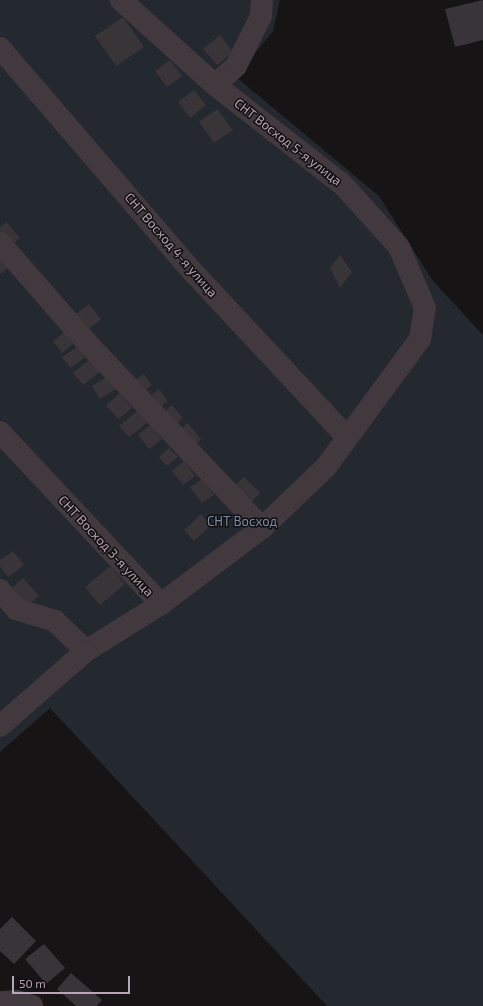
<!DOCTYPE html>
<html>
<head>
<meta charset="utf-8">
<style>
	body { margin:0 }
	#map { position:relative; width:483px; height:1006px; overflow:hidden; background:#161415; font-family:"Exo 2",sans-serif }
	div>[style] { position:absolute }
	.green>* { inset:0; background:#24282f }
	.building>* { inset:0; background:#383437 }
	.minor>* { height:22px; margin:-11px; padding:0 11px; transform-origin:11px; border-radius:11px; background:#41393e }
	span { translate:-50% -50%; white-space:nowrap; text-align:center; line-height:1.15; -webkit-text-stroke:3px #110f10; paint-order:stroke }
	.street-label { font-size:13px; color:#b8a5b5 }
	.park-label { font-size:13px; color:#7a8da5 }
	.scale { position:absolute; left:12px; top:976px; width:118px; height:18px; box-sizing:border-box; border:2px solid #b8a5b5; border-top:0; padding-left:5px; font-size:12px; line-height:14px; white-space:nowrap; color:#b8a5b5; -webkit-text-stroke:3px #110f10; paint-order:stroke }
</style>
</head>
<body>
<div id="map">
	<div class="green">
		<i style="clip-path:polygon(0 0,280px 0,273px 31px,236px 77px,379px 196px,433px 281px,483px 335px,483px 1006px,327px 1006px,50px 708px,0 752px)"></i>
	</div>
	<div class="building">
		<i style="clip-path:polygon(483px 0,483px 40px,455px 47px,445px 9px)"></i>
		<i style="clip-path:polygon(123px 17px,144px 47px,116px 66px,95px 36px)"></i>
		<i style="clip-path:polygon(220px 35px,233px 52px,217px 65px,203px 49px)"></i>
		<i style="clip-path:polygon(170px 60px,182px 76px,167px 87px,155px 71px)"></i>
		<i style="clip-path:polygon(194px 90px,206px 105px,190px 118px,178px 102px)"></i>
		<i style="clip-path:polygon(217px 109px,233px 130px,214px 143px,199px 122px)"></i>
		<i style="clip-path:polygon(6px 222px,20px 238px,10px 246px,0 234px,0 227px)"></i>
		<i style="clip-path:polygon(340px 255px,352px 272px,340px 288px,330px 268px)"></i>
		<i style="clip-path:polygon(0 256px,8px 268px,0 274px)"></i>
		<i style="clip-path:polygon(89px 304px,101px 319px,86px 331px,74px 315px)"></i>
		<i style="clip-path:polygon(64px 332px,73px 344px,62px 353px,53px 341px)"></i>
		<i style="clip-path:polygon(77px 347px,85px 358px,70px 368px,62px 357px)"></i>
		<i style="clip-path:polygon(90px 359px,100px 372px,83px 385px,73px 373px)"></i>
		<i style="clip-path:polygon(144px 374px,152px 385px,141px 393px,127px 385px)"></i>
		<i style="clip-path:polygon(108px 376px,116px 389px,100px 399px,92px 386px)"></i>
		<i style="clip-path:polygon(159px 389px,168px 401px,158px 409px,149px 397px)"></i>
		<i style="clip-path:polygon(120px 393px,132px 408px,118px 419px,106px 405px)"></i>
		<i style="clip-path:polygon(172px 405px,183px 418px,173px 427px,161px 414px)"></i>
		<i style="clip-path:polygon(137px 411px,147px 423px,129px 437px,119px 426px)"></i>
		<i style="clip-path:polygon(188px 423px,201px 440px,191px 448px,178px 431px)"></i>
		<i style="clip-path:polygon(150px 425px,162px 439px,149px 449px,138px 435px)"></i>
		<i style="clip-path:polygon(169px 448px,178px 457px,167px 466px,159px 457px)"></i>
		<i style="clip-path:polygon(184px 461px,195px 476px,183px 485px,172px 471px)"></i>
		<i style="clip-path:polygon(244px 477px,260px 493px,249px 504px,233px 487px)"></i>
		<i style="clip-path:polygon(202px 479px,214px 495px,202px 503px,190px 487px)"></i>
		<i style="clip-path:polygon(201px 514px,211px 525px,194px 541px,184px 530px)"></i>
		<i style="clip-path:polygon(13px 551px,24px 565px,8px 577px,0 567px,0 560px)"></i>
		<i style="clip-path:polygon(110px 566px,125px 584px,100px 605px,85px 587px)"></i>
		<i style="clip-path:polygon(23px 578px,39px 596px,23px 609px,8px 591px)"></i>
		<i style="clip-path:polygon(12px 917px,36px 941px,14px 964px,0 951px,0 929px)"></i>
		<i style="clip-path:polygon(44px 944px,65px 968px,46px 984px,25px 959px)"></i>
		<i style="clip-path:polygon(71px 973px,102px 1000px,97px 1006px,76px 1006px,57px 989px)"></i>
	</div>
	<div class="minor">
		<i style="left:0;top:48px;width:294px;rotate:49.3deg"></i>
		<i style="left:192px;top:271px;width:227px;rotate:47deg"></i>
		<i style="left:215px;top:85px;width:28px;rotate:-42deg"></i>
		<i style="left:236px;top:66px;width:56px;rotate:-63.4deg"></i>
		<i style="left:261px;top:16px;width:16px;rotate:-86deg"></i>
		<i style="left:0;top:243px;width:135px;rotate:48.9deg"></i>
		<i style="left:89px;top:345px;width:252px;rotate:46.6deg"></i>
		<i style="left:0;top:432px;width:236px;rotate:46.9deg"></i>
		<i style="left:0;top:590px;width:25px;rotate:50deg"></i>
		<i style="left:16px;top:609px;width:41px;rotate:17.1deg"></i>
		<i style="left:55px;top:621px;width:43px;rotate:44.1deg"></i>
		<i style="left:86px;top:651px;width:89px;rotate:-32.1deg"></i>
		<i style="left:161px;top:604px;width:126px;rotate:-37deg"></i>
		<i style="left:262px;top:528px;width:88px;rotate:-43.6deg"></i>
		<i style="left:326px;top:467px;width:159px;rotate:-53.7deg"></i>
		<i style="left:420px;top:339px;width:31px;rotate:-81deg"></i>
		<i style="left:425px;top:308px;width:66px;rotate:-113.1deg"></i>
		<i style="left:399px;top:247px;width:84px;rotate:-132.1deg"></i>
		<i style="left:343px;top:185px;width:162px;rotate:-142deg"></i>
		<i style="left:215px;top:85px;width:127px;rotate:-137.9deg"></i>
		<i style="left:0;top:726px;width:114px;rotate:-41.1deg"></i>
		<i style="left:0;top:1002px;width:17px;rotate:-3deg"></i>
		<i style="left:17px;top:1001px;width:16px;rotate:18deg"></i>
	</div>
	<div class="street-label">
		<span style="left:288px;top:142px;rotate:38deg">СНТ Восход 5-я улица</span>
		<span style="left:171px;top:245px;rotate:49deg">СНТ Восход 4-я улица</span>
		<span style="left:106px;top:546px;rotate:47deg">СНТ Восход 3-я улица</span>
	</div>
	<div class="park-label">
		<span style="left:242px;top:521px">СНТ Восход</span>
	</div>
	<div class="scale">50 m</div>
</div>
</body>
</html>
